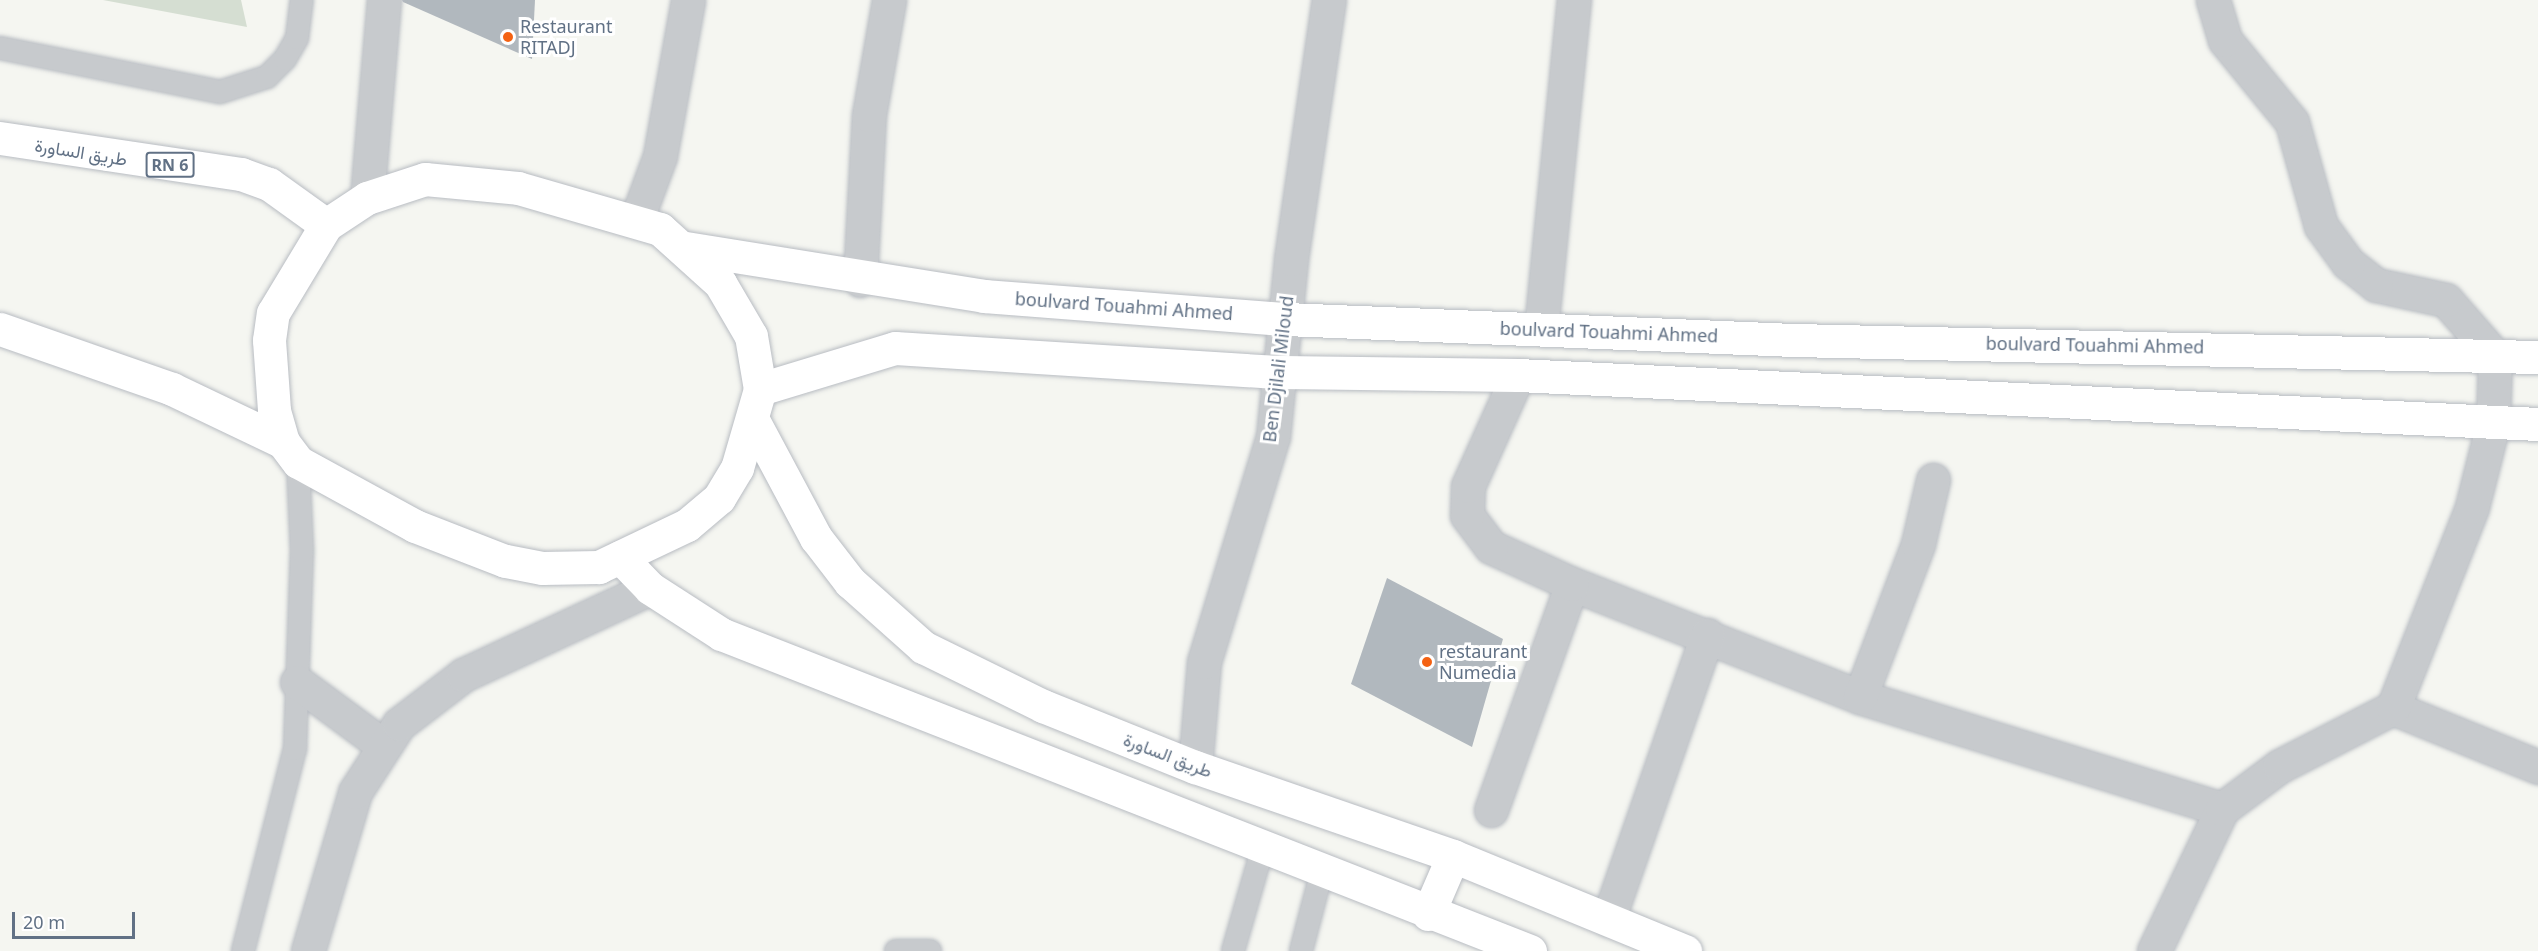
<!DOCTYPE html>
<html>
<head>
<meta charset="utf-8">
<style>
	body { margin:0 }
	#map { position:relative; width:2538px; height:951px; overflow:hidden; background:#f5f6f1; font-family:"Noto Sans",Vazirmatn,sans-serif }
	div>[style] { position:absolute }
	.green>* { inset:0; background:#d5ded2 }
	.building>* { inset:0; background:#b1b8be }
	.roads { filter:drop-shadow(0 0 2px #b8bcc2) drop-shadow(0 0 2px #b8bcc2) }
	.lane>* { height:22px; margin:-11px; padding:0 11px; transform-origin:11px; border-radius:11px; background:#c7cacd }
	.street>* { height:33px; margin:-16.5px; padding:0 16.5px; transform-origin:16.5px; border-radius:16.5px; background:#c7cacd }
	.secondary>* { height:33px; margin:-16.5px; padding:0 16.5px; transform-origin:16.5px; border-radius:16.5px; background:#fff }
	.highway>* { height:33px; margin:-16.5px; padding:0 16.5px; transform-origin:16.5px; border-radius:16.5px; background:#fff }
	.dots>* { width:16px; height:16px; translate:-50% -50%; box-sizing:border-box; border:3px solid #fff; border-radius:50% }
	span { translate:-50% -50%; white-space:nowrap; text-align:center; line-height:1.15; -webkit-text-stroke:6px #fff; paint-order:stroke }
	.shield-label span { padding:2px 4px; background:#fff; border:2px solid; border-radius:4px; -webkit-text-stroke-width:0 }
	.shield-label { font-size:16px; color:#617185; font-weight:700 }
	.poi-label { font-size:18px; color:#617185 }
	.left { translate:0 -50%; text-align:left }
	.street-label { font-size:18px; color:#617185 }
	.scale { position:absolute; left:12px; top:912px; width:123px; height:27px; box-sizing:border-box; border:3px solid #617185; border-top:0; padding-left:8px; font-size:18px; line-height:21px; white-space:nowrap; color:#617185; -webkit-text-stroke:4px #fff; paint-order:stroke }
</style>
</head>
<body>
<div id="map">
	<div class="green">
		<i style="clip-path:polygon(103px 0,241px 0,247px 27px)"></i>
	</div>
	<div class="building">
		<i style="clip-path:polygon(402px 0,535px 0,532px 59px,403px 2px)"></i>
		<i style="clip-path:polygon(1387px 578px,1503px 639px,1472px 747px,1351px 684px)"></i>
	</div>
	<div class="roads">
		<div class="lane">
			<i style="left:0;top:48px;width:224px;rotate:11.3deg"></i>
			<i style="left:220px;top:92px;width:49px;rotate:-17.7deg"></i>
			<i style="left:267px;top:77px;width:25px;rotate:-45deg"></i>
			<i style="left:285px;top:59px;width:24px;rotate:-60deg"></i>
			<i style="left:297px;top:38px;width:38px;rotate:-83deg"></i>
			<i style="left:243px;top:951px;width:209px;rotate:-75.6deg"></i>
			<i style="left:295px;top:749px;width:198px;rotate:-88deg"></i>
			<i style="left:302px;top:551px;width:89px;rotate:-92.6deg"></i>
			<i style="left:896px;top:951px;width:34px"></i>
			<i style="left:1233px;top:951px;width:108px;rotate:-73.9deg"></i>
			<i style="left:1301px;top:951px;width:83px;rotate:-75.3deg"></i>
		</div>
		<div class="street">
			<i style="left:367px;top:198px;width:199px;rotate:-85.1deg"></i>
			<i style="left:636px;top:221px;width:69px;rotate:-69.7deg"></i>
			<i style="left:660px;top:156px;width:158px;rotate:-79.8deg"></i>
			<i style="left:860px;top:280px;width:165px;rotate:-86.9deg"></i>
			<i style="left:869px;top:115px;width:117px;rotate:-80.1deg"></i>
			<i style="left:1541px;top:329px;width:331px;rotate:-84.3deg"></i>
			<i style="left:1572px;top:584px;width:309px;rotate:21.4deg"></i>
			<i style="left:1860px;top:697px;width:379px;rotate:17.2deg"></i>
			<i style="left:297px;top:682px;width:104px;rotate:36.4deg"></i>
			<i style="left:1860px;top:697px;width:164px;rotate:-69.2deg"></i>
			<i style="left:1918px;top:544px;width:66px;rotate:-76.8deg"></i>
			<i style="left:2393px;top:708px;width:157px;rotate:22.1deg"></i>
			<i style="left:1195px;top:767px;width:105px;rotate:-85.1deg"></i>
			<i style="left:1204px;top:662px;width:235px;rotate:-73deg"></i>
			<i style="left:1273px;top:437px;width:179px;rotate:-84.2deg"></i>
			<i style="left:1291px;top:259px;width:262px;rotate:-81.7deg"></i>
			<i style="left:1491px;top:810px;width:240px;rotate:-70.3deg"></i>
			<i style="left:1572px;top:584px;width:89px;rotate:-155.4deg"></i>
			<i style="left:1491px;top:547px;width:40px;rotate:-127deg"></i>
			<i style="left:1467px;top:515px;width:29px;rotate:-88deg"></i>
			<i style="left:1468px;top:486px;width:122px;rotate:-65.8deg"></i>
			<i style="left:1608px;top:920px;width:302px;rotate:-70.8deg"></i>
			<i style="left:308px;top:951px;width:166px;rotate:-73.5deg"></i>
			<i style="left:355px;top:792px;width:81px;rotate:-57.1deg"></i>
			<i style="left:399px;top:724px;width:81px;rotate:-37.4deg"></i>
			<i style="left:463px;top:675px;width:206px;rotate:-24.9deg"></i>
			<i style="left:2154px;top:951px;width:157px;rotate:-64.4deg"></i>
			<i style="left:2222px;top:809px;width:72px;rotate:-36.6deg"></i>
			<i style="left:2280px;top:766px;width:127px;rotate:-27.2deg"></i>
			<i style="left:2393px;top:708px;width:216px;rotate:-68.5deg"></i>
			<i style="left:2472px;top:507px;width:86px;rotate:-75.8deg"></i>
			<i style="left:2493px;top:424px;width:68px;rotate:-88.3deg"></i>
			<i style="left:2495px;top:356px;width:74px;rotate:-131.2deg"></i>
			<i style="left:2446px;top:300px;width:72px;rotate:-167.9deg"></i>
			<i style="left:2376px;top:285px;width:36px;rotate:-142deg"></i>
			<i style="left:2348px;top:263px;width:46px;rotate:-126.1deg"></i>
			<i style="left:2321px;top:226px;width:108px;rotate:-105.6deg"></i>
			<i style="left:2292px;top:122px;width:106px;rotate:-129.3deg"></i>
			<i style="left:2225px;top:40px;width:42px;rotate:-106.7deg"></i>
		</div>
		<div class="secondary">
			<i style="left:425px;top:179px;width:93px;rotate:5.5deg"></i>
			<i style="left:518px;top:188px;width:148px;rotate:16.1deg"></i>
			<i style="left:660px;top:229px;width:81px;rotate:42deg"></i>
			<i style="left:720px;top:283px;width:61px;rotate:59.7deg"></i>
			<i style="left:751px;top:336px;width:54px;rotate:80.4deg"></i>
			<i style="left:760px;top:389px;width:82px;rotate:106.2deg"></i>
			<i style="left:737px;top:468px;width:35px;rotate:121deg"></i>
			<i style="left:719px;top:498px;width:42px;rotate:139.8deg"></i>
			<i style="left:687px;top:525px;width:98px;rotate:154.5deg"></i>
			<i style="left:599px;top:567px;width:57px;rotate:179deg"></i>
			<i style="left:542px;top:568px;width:38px;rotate:-169deg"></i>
			<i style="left:505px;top:561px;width:97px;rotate:-158.7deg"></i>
			<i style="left:415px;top:526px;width:133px;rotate:-151.3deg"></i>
			<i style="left:298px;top:462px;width:25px;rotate:-127deg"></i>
			<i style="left:283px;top:442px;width:33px;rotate:-106deg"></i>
			<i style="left:274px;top:410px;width:70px;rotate:-94.1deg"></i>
			<i style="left:269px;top:340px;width:27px;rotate:-82deg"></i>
			<i style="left:273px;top:313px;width:103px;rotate:-58.9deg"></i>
			<i style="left:326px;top:225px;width:49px;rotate:-33.4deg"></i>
			<i style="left:367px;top:198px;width:61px;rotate:-18.1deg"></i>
			<i style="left:685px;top:248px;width:303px;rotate:9.1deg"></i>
			<i style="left:984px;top:296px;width:303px;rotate:4.4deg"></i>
			<i style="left:1286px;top:319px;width:508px;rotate:2.37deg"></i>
			<i style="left:1794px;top:340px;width:744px;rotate:1.31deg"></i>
			<i style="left:760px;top:389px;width:141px;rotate:-16.9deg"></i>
			<i style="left:895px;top:348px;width:387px;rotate:3.6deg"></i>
			<i style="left:1281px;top:372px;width:237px;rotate:0.7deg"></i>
			<i style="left:1518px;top:375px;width:1021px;rotate:2.75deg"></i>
			<i style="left:754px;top:422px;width:132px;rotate:61.9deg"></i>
			<i style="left:816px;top:538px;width:56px;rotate:52.3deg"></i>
			<i style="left:850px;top:582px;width:98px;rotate:41.7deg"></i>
			<i style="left:923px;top:647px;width:134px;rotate:26.2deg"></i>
			<i style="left:1043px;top:706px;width:164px;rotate:21.9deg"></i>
			<i style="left:1195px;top:767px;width:273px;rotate:19deg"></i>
			<i style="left:1453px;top:856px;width:251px;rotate:22.3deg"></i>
			<i style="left:620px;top:557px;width:43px;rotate:45.9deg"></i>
			<i style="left:650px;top:588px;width:85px;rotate:32.9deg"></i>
			<i style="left:721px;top:634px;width:869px;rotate:21.4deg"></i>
			<i style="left:1428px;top:914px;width:63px;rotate:-66.7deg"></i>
		</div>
		<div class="highway">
			<i style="left:0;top:138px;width:244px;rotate:8.5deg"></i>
			<i style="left:241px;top:174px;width:30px;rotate:20deg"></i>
			<i style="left:269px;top:184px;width:70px;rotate:35.7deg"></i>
			<i style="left:0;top:329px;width:182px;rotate:19.2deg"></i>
			<i style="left:172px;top:389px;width:123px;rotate:25.5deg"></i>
		</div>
	</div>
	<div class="dots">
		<i style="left:508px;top:37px;background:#f46213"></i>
		<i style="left:1427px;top:662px;background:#f46213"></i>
	</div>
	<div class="shield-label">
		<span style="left:170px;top:165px">RN 6</span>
	</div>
	<div class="poi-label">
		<span class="left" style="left:520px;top:37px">Restaurant<br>RITADJ</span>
		<span class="left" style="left:1439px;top:662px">restaurant<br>Numedia</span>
	</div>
	<div class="street-label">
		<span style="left:81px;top:152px;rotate:9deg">طريق الساورة</span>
		<span style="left:1124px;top:306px;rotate:4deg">boulvard Touahmi Ahmed</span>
		<span style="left:1609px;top:332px;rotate:2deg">boulvard Touahmi Ahmed</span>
		<span style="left:2095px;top:345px;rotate:1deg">boulvard Touahmi Ahmed</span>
		<span style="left:1278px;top:369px;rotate:-83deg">Ben Djilali Miloud</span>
		<span style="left:1168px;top:755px;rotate:21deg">طريق الساورة</span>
	</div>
	<div class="scale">20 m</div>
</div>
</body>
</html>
